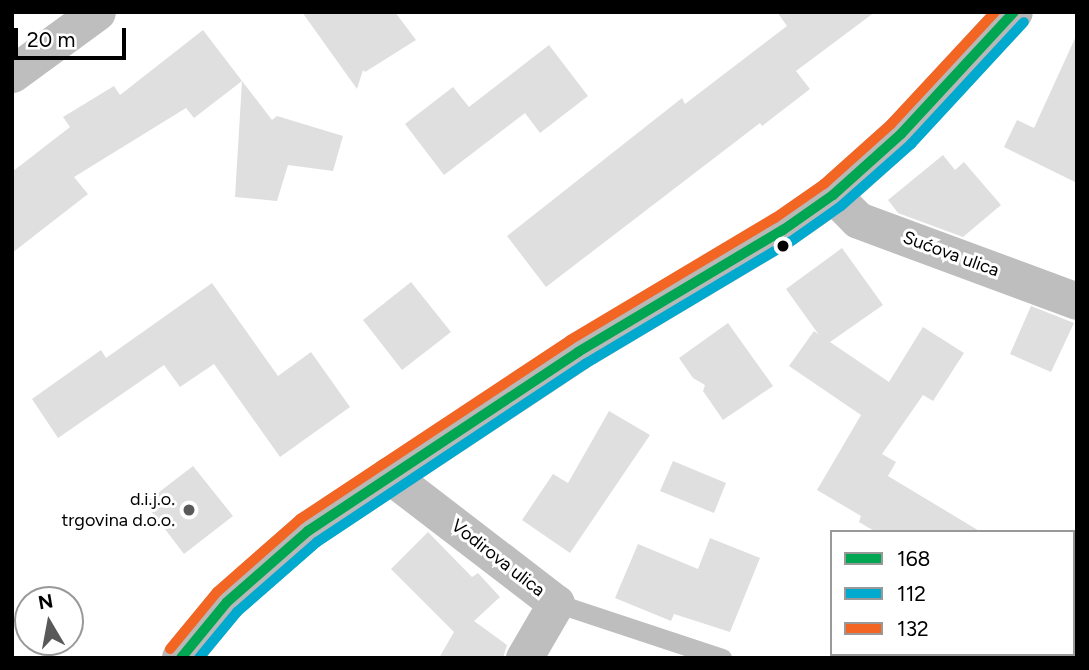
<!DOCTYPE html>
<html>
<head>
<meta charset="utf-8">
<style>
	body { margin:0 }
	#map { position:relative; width:1089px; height:670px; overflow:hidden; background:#fff; font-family:Figtree,sans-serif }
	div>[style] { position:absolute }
	.building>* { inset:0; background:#dfdfdf }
	.lane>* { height:19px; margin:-9.5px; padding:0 9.5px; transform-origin:9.5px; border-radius:9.5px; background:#bebebe }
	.street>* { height:37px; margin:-18.5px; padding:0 18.5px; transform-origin:18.5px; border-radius:18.5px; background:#bebebe }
	.secondary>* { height:38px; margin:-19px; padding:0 19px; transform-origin:19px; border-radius:19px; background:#b8b8b8 }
	.bus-1>* { height:10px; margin:-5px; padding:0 5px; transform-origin:5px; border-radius:5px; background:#00a651 }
	.bus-2>* { height:10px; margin:-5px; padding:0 5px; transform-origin:5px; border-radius:5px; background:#00a9ce }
	.bus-3>* { height:10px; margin:-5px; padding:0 5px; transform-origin:5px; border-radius:5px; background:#f26522 }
	.dots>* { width:19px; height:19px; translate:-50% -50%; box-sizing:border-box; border:4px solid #fff; border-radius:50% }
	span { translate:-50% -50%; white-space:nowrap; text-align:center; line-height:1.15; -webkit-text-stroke:6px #fff; paint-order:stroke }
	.street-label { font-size:18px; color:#000 }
	.poi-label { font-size:18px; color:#000 }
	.right { translate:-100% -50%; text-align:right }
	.frame { position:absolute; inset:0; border:14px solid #000; pointer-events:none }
	.legend { position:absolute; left:830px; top:530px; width:245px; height:126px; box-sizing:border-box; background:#fff; border:2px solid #999; margin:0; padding:9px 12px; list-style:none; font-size:21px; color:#000 }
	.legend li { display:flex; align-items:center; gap:14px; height:35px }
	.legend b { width:35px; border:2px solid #999 }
	.north { position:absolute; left:14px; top:586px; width:70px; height:70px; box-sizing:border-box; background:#fff; border:2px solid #999; border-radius:50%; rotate:350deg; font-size:19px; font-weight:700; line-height:28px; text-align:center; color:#000 }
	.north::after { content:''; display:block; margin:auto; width:24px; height:32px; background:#595959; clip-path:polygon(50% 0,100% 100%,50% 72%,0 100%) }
	.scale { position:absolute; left:14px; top:28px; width:112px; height:32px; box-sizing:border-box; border:4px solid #000; border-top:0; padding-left:9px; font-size:21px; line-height:24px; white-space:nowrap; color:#000; -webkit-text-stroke:5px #fff; paint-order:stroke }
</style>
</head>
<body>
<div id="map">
	<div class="building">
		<i style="clip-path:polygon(302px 12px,395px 12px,416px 40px,365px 72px,363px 70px,357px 89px)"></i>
		<i style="clip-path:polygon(777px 12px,875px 12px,796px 71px,810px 89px,762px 126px,760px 123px,546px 287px,507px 236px,682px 98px,685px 104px,787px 26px)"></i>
		<i style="clip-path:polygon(203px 30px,242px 81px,194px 118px,186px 108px,74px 177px,88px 194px,12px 253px,12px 172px,70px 127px,63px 117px,114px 86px,120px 95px)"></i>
		<i style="clip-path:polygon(1077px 34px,1077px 183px,1004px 147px,1017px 120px,1034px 128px)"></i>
		<i style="clip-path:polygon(549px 45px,588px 96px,540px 133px,525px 113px,444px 175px,405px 124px,453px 87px,469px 107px)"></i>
		<i style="clip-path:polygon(242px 81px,272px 120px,277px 116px,343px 136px,333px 171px,288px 165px,277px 201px,235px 197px)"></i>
		<i style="clip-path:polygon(943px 155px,955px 170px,964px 162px,1001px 205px,963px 237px,898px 213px,888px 200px)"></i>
		<i style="clip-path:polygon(842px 248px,883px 305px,830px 342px,889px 382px,923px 327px,964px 353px,933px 401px,923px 395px,882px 454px,896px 462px,888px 476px,981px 532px,876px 532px,859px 522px,861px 516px,817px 490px,861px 415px,789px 366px,814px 331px,819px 335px,786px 289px)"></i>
		<i style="clip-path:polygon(411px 282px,451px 332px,402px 370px,363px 320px)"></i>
		<i style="clip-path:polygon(212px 283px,278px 376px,311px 352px,350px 407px,280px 457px,214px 364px,180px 387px,164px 365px,58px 438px,32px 399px,101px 350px,106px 358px)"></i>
		<i style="clip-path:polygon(1031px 306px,1074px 323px,1051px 372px,1010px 354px)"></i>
		<i style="clip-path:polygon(728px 323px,773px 386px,723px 420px,703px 391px,705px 385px,693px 378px,679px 358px)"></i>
		<i style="clip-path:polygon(609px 411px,650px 435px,570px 553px,522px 520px,553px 474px,568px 483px)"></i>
		<i style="clip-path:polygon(673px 461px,726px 483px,714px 513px,660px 491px)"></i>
		<i style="clip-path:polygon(193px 466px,233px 516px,184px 554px,145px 503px)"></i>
		<i style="clip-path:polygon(428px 532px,472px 577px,478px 573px,500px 597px,474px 621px,507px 645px,503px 658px,439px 658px,454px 632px,391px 569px)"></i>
		<i style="clip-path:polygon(710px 538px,760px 558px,730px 632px,674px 614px,671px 621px,615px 598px,638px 544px,698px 569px)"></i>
	</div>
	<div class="lane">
		<i style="left:556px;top:603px;width:175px;rotate:18.3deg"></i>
	</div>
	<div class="street">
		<i style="left:12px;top:74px;width:105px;rotate:-36.1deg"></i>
		<i style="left:833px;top:195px;width:35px;rotate:45deg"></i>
		<i style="left:858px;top:220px;width:233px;rotate:20.3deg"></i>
		<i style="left:389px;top:475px;width:210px;rotate:37.5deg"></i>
		<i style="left:556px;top:603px;width:64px;rotate:120.2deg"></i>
	</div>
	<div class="secondary">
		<i style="left:181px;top:658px;width:72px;rotate:-50.6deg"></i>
		<i style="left:227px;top:602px;width:108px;rotate:-41.2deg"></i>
		<i style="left:308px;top:531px;width:324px;rotate:-33.5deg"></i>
		<i style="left:578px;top:352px;width:239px;rotate:-30.8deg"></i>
		<i style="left:783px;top:230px;width:61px;rotate:-35deg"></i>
		<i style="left:833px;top:195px;width:91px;rotate:-41.9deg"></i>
		<i style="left:901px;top:134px;width:166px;rotate:-47.2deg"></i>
	</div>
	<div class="bus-1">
		<i style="left:181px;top:658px;width:72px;rotate:-50.6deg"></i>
		<i style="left:227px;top:602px;width:108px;rotate:-41.2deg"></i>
		<i style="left:308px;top:531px;width:324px;rotate:-33.5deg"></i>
		<i style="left:578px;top:352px;width:239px;rotate:-30.8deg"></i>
		<i style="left:783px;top:230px;width:61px;rotate:-35deg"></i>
		<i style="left:833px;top:195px;width:91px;rotate:-41.9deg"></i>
		<i style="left:901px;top:134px;width:166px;rotate:-47.2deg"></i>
	</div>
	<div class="bus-2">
		<i style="left:199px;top:658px;width:60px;rotate:-50.4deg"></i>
		<i style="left:237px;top:612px;width:106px;rotate:-41.2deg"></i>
		<i style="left:317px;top:542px;width:322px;rotate:-33.6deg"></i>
		<i style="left:585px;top:364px;width:239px;rotate:-30.8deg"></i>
		<i style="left:790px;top:242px;width:62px;rotate:-35.2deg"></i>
		<i style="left:841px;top:206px;width:94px;rotate:-41.5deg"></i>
		<i style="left:911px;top:144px;width:166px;rotate:-47.2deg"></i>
	</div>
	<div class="bus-3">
		<i style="left:170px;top:649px;width:74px;rotate:-50.5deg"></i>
		<i style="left:217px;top:592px;width:111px;rotate:-41.3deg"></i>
		<i style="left:300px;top:519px;width:324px;rotate:-33.5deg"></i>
		<i style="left:570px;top:340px;width:239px;rotate:-30.8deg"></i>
		<i style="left:775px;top:218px;width:60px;rotate:-34.8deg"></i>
		<i style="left:824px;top:184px;width:90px;rotate:-41.8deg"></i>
		<i style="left:891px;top:124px;width:153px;rotate:-47.1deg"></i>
	</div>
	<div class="dots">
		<i style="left:783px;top:246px;background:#000"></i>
		<i style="left:189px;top:510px;background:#595959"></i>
	</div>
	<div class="street-label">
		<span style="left:951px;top:254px;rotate:20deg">Sućova ulica</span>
		<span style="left:498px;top:558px;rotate:38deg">Vodirova ulica</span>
	</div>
	<div class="poi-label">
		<span class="right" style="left:175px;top:510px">d.i.j.o.<br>trgovina d.o.o.</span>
	</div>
	<div class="frame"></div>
	<ul class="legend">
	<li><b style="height:9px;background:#00a651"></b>168</li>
	<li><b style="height:9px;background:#00a9ce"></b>112</li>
	<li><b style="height:9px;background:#f26522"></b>132</li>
	</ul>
	<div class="north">N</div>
	<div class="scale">20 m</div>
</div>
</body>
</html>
